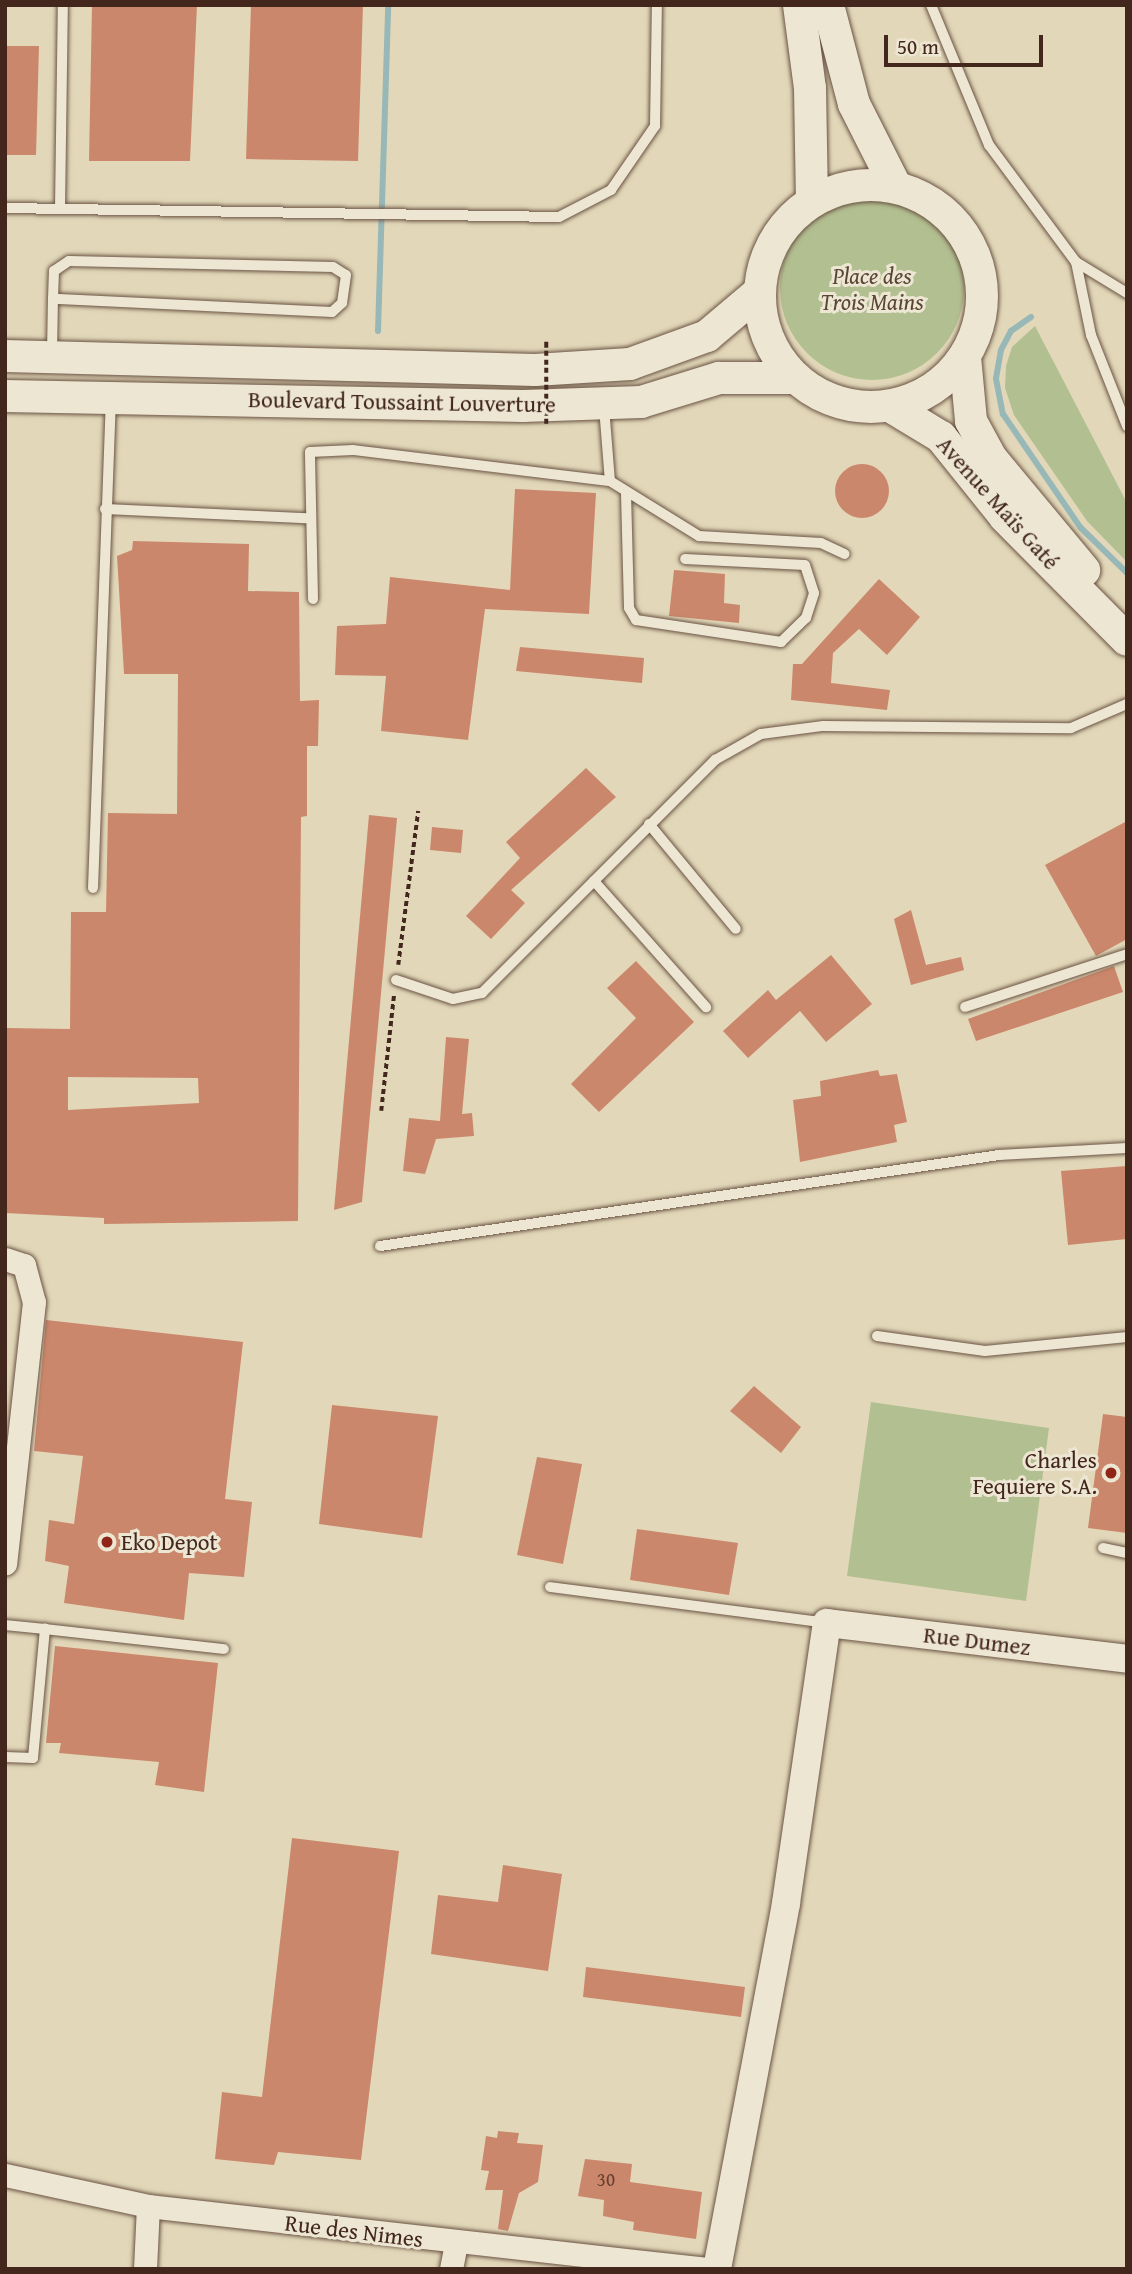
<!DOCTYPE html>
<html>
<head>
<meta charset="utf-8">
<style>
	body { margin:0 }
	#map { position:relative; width:1132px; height:2274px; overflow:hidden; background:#e2d8b9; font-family:"Gentium Book Plus",serif }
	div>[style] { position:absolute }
	.green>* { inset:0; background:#b2bf90 }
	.round { border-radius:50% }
	.stream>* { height:6px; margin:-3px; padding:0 3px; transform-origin:3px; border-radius:3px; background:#98b8b8 }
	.building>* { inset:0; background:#cb876b }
	.path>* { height:3.5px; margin-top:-1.75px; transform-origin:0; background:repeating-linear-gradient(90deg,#43271d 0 5px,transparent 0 8.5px) }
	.roads { filter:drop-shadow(0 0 2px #6b5344) drop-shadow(0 0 2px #6b5344) }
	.service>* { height:10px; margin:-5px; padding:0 5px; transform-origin:5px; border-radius:5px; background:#ece6d2 }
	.minor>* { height:23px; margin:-11.5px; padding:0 11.5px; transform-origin:11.5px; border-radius:11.5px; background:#ece6d2 }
	.tertiary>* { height:28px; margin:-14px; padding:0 14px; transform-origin:14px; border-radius:14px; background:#ece6d2 }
	.secondary>* { height:32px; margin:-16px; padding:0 16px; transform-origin:16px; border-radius:16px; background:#ece6d2 }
	.secondary>.ring { margin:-16px; padding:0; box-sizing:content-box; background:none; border:32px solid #ece6d2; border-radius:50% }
	.path-bridge>* { height:3.5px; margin-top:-1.75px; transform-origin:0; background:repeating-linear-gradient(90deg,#43271d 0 5px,transparent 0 8.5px) }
	.dots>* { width:19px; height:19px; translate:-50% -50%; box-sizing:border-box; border:4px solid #ece6d2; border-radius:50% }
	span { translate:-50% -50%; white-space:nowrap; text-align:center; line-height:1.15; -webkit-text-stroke:6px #ece6d2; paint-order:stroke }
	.number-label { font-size:19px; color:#653f30 }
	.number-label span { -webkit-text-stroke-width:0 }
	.park-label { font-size:23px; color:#594534; font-style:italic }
	.street-label { font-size:23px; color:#43271d }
	.poi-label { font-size:23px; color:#43271d }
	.right { translate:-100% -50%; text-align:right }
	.left { translate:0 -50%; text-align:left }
	.frame { position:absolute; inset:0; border:7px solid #43271d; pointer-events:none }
	.scale { position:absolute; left:884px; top:35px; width:159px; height:32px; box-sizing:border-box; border:4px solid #43271d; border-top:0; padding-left:9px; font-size:21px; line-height:24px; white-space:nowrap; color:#43271d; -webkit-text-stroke:5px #ece6d2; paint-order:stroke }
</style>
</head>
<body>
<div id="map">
	<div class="green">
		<i class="round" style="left:780px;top:196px;width:184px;height:184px"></i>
		<i style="clip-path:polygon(1035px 326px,1127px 503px,1127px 562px,1087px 521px,1014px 415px,1005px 388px,1006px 366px,1012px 347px)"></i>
		<i style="clip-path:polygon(871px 1402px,1049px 1428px,1026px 1601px,847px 1576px)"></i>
	</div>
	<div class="stream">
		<i style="left:1031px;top:317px;width:24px;rotate:145deg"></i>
		<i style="left:1011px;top:331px;width:21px;rotate:118deg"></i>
		<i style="left:1001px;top:350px;width:29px;rotate:100deg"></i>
		<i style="left:996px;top:379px;width:36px;rotate:79deg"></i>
		<i style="left:1003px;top:414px;width:137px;rotate:55.7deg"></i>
		<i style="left:1080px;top:527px;width:66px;rotate:44.4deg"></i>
		<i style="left:378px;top:331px;width:326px;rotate:-88.2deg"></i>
	</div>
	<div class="building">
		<i style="clip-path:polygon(92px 5px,197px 5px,190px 161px,89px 161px)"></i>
		<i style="clip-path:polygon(251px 5px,363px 5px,358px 161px,246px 159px)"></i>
		<i style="clip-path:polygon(5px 46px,39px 46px,36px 155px,5px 155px)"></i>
		<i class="round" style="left:835px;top:464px;width:54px;height:54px"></i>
		<i style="clip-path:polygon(515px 489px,596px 493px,589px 614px,485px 609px,468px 740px,381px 731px,386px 676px,335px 675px,337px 626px,386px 624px,390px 577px,510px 590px)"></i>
		<i style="clip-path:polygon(evenodd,133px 541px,249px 544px,248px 591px,299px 592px,300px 701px,319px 700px,318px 746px,307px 746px,307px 816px,301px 817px,298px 1221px,104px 1224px,104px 1218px,5px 1213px,5px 1028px,70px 1029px,71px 912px,106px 912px,108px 813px,177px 814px,178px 674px,124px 674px,117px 556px,132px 550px,133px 541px,68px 1077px,198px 1078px,199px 1103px,68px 1110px,68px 1077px)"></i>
		<i style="clip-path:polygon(674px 570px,725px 574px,724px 603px,740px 605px,739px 623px,669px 616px)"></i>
		<i style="clip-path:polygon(879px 579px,920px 617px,887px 655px,859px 629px,833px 653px,831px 683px,890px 690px,887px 710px,791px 700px,793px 664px,802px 664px)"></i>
		<i style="clip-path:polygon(520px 647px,644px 658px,642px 683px,516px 671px)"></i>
		<i style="clip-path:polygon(586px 768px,616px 797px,511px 890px,525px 903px,491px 939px,466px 916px,520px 858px,506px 842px)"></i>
		<i style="clip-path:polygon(369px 815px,397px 818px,362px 1202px,334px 1210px)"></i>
		<i style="clip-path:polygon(1127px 821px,1127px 939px,1096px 956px,1045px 865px)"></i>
		<i style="clip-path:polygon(432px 827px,463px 830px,461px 853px,430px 850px)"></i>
		<i style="clip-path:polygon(911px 910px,926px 965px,961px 957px,964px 970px,911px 985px,894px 919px)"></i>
		<i style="clip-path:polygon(831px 955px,872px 1004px,826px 1042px,800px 1011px,748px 1058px,723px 1031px,768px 990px,776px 1000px)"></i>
		<i style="clip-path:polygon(636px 961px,694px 1022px,599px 1112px,571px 1084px,636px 1018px,607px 988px)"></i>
		<i style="clip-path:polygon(1114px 966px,1123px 992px,976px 1041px,968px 1019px)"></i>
		<i style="clip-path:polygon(446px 1037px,469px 1039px,462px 1114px,472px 1113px,474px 1136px,436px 1139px,425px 1174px,403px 1171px,409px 1118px,440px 1121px)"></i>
		<i style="clip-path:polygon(878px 1070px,880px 1076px,897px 1074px,907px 1122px,894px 1125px,897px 1142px,800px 1162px,793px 1100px,821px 1096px,820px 1081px)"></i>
		<i style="clip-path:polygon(1127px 1166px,1127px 1239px,1068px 1245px,1061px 1171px)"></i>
		<i style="clip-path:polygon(46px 1320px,243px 1342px,225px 1499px,252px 1502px,244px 1577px,189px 1573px,184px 1620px,64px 1603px,69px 1566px,45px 1561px,49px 1520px,74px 1524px,83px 1456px,34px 1451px)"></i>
		<i style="clip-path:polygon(754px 1386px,801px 1427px,781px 1453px,730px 1411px)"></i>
		<i style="clip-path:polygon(332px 1405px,438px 1416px,422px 1538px,319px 1524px)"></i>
		<i style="clip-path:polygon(1103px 1414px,1127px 1417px,1127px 1533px,1088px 1528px)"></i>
		<i style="clip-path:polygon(537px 1457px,582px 1464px,563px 1564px,517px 1555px)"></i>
		<i style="clip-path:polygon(637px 1529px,738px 1543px,729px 1595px,630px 1580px)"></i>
		<i style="clip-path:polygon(55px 1646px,218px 1663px,204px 1792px,155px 1785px,159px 1762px,59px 1753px,61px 1743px,46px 1743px)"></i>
		<i style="clip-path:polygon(292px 1838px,399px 1851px,361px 2160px,278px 2152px,274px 2165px,215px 2159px,222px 2092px,262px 2097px)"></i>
		<i style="clip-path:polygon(503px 1865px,562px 1874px,548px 1971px,431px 1954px,438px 1895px,498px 1902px)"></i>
		<i style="clip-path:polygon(586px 1967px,745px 1987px,741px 2017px,583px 1997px)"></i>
		<i style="clip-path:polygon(498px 2131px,519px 2133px,517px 2143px,543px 2145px,538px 2182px,519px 2193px,508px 2231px,498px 2229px,503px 2190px,485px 2190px,489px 2171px,481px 2170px,486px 2136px,497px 2138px)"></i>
		<i style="clip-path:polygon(585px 2159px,632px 2164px,630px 2182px,702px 2192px,696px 2239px,633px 2230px,634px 2222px,603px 2216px,604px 2200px,578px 2196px)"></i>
	</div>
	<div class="path">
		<i style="left:398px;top:965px;width:155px;rotate:-82.6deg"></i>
		<i style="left:381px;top:1111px;width:118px;rotate:-83.7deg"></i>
	</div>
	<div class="roads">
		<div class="service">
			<i style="left:931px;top:5px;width:152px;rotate:67.5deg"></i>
			<i style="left:989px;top:145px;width:146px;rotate:53.4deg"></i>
			<i style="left:1076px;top:262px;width:60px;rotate:31.3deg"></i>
			<i style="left:5px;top:208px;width:554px;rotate:0.93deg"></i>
			<i style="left:559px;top:217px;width:59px;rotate:-27.4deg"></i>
			<i style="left:611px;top:190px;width:78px;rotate:-55.5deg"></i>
			<i style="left:655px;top:126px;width:121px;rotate:-89.1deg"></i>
			<i style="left:60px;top:209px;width:204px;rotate:-89.2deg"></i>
			<i style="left:1076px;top:262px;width:75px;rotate:78.4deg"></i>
			<i style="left:1091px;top:335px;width:98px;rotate:68.4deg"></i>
			<i style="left:52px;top:354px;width:55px;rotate:-89deg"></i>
			<i style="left:53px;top:299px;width:28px;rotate:-88deg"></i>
			<i style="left:54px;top:271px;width:18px;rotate:-34deg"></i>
			<i style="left:69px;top:261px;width:264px;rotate:1.3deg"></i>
			<i style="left:333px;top:267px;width:15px;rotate:32deg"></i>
			<i style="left:346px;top:275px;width:28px;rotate:98deg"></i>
			<i style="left:342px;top:303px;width:13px;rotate:138deg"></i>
			<i style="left:332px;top:312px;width:279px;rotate:-177.3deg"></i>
			<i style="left:604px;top:407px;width:74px;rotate:85.4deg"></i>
			<i style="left:626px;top:493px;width:115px;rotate:88.5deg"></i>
			<i style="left:629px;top:608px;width:14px;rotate:60deg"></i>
			<i style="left:636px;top:620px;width:147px;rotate:8.6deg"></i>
			<i style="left:781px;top:642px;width:35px;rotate:-44deg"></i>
			<i style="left:806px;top:618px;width:26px;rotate:-72deg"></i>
			<i style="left:814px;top:593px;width:29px;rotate:-108deg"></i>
			<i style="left:805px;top:565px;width:120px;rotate:-177.1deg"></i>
			<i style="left:105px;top:509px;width:202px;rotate:2.6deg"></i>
			<i style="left:313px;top:599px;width:147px;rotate:-91.2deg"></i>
			<i style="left:310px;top:452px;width:43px;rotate:-2.7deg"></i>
			<i style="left:353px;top:450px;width:259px;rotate:6.9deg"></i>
			<i style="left:610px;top:481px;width:105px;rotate:31.7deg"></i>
			<i style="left:699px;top:536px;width:122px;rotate:3.3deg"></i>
			<i style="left:821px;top:543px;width:26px;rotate:25deg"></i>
			<i style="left:649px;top:824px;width:136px;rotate:50.4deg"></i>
			<i style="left:594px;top:881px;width:169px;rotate:48.4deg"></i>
			<i style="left:93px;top:888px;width:487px;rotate:-87.9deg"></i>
			<i style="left:396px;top:980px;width:60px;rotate:18.4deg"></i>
			<i style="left:453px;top:999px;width:30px;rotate:-12deg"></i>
			<i style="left:482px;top:993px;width:330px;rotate:-45deg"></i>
			<i style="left:715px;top:760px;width:53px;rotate:-29.5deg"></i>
			<i style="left:761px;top:734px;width:63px;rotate:-7.4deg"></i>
			<i style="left:823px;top:726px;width:248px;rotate:0.5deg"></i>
			<i style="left:1071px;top:728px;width:61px;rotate:-23.2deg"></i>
			<i style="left:965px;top:1007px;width:170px;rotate:-18.1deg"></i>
			<i style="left:380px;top:1246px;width:626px;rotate:-8.36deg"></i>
			<i style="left:999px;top:1155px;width:128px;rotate:-3.1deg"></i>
			<i style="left:877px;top:1336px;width:109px;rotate:7.9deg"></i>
			<i style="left:985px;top:1351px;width:143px;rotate:-5.6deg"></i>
			<i style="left:1103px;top:1548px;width:25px;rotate:12deg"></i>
			<i style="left:550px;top:1587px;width:279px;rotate:7.4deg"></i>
			<i style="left:5px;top:1625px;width:40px;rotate:5.7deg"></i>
			<i style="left:5px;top:1757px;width:28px;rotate:2deg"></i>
			<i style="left:33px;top:1758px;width:130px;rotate:-84.7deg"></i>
			<i style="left:45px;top:1629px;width:180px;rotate:6.4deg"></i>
		</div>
		<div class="minor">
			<i style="left:5px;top:1259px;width:20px;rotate:18deg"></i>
			<i style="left:24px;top:1265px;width:38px;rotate:75deg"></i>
			<i style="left:34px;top:1302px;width:263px;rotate:96.3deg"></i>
			<i style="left:5px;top:2175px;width:146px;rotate:12.2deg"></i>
			<i style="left:148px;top:2206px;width:563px;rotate:6.43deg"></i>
			<i style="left:145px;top:2269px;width:63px;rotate:-87.3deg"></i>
			<i style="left:451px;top:2269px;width:25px;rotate:-79deg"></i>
		</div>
		<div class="tertiary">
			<i style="left:717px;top:2269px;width:372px;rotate:-79.3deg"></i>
			<i style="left:786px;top:1903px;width:283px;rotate:-81.7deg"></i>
			<i style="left:827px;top:1623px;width:302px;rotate:6.8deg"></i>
		</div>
		<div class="secondary">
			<i style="left:799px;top:5px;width:84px;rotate:82.5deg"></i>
			<i style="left:810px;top:88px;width:112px;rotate:89deg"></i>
			<i style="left:828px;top:5px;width:102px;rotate:75.3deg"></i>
			<i style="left:854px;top:104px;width:93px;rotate:63.2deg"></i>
			<i class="ring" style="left:760px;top:185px;width:190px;height:190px"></i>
			<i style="left:5px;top:356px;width:530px;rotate:1.51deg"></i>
			<i style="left:535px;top:370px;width:95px;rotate:-3.6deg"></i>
			<i style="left:630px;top:364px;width:82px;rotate:-20deg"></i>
			<i style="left:707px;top:336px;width:67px;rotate:-40.1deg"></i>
			<i style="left:965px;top:357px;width:64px;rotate:84.6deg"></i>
			<i style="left:971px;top:421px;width:42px;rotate:61.6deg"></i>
			<i style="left:991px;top:458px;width:146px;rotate:50.3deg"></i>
			<i style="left:5px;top:396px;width:518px;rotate:1.11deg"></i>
			<i style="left:523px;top:406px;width:118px;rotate:-1.9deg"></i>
			<i style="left:641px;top:402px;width:82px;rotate:-17.1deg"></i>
			<i style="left:719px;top:378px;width:75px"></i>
			<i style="left:890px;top:406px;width:60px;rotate:31.3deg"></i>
			<i style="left:941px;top:437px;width:102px;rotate:51.3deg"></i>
			<i style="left:1005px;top:517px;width:173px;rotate:45.2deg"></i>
		</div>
	</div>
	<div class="path-bridge">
		<i style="left:546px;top:424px;width:82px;rotate:-90deg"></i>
	</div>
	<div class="dots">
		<i style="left:1111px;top:1473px;background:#8f2418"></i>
		<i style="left:107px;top:1542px;background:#8f2418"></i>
	</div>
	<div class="number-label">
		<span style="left:606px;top:2180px">30</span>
	</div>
	<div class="park-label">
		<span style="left:872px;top:289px">Place des<br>Trois Mains</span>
	</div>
	<div class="street-label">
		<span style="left:402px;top:402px;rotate:1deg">Boulevard Toussaint Louverture</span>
		<span style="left:998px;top:503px;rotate:48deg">Avenue Maïs Gaté</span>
		<span style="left:977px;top:1641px;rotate:7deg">Rue Dumez</span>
		<span style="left:354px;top:2231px;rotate:7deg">Rue des Nimes</span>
	</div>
	<div class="poi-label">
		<span class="right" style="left:1097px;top:1473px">Charles<br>Fequiere S.A.</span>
		<span class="left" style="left:121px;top:1542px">Eko Depot</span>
	</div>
	<div class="frame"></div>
	<div class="scale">50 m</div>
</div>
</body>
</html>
